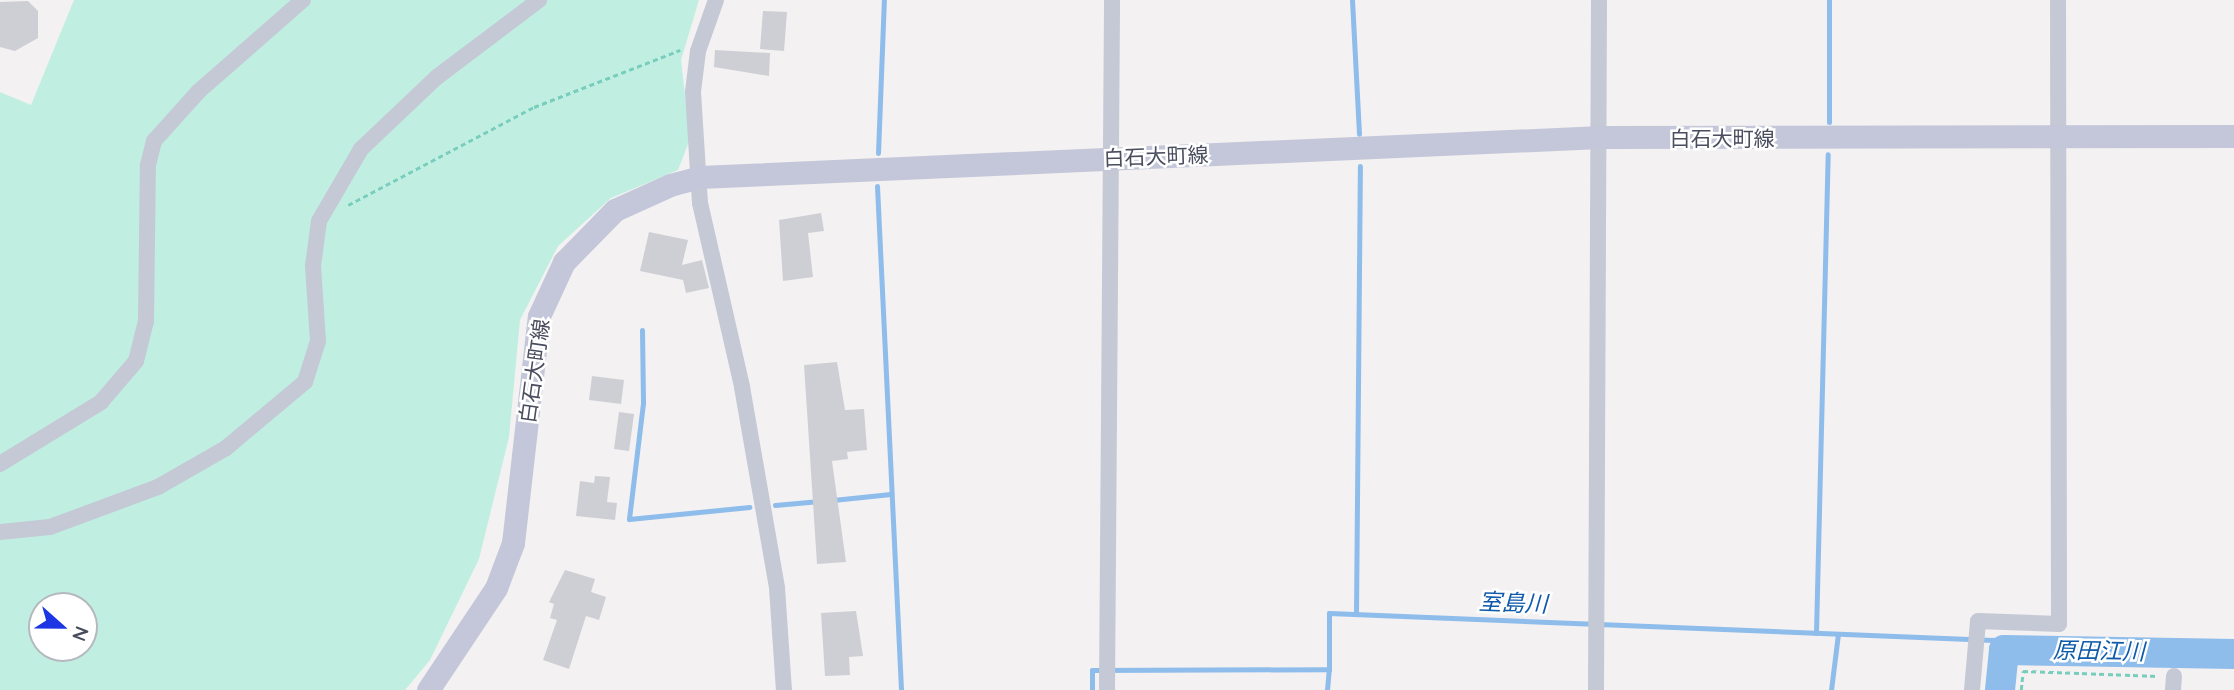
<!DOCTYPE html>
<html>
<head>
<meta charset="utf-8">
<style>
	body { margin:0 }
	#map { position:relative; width:2234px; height:690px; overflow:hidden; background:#f3f1f1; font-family:Quicksand,"Noto Sans JP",sans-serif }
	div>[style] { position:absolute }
	.green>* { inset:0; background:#c0efe1 }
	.stream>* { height:5px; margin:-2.5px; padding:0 2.5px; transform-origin:2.5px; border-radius:2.5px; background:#8ebceb }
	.river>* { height:30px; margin:-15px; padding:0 15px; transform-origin:15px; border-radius:15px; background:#8ebceb }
	.building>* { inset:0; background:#cecfd5 }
	.path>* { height:2.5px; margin-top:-1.25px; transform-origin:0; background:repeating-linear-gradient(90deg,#78cdbd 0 5px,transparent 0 8.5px) }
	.minor>* { height:16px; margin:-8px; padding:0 8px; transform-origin:8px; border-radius:8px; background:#c5c8d5 }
	.secondary>* { height:23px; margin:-11.5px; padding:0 11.5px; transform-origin:11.5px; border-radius:11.5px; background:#c4c7d9 }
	span { translate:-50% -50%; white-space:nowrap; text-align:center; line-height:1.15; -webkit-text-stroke:5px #fff; paint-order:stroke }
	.street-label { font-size:21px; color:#494d5e }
	.water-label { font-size:23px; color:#0e5bab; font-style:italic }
	.north { position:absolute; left:28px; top:592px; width:70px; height:70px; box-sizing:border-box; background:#fff; border:2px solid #b6b8bf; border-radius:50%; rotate:111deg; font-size:19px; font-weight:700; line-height:28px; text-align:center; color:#494d5e }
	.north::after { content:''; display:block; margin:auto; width:24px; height:32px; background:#1b36e2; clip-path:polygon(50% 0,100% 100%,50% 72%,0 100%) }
</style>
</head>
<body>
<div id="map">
	<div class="green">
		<i style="clip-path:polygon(evenodd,74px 0,699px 0,681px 60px,690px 139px,678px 170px,611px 198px,558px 246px,520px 320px,509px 437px,479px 559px,430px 660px,405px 690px,0 690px,0 92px,31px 105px,74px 0,42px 606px,84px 606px,84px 648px,42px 648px,42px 606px)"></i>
	</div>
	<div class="stream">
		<i style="left:1352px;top:0;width:134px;rotate:87deg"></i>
		<i style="left:1829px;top:0;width:122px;rotate:90deg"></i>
		<i style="left:878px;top:153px;width:153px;rotate:-87.8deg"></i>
		<i style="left:877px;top:186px;width:505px;rotate:87.27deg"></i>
		<i style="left:642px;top:330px;width:73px;rotate:89.2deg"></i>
		<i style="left:643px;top:403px;width:117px;rotate:96.9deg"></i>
		<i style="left:629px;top:519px;width:121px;rotate:-5.7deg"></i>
		<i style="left:833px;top:500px;width:58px;rotate:-5.9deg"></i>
		<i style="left:775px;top:505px;width:45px;rotate:-5.1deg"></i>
		<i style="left:1356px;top:614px;width:448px;rotate:-89.5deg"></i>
		<i style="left:1816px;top:633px;width:479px;rotate:-88.6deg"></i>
		<i style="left:1092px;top:690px;width:20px;rotate:-90deg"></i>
		<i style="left:1092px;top:670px;width:237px;rotate:-0.2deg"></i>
		<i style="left:1329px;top:669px;width:56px;rotate:-90deg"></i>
		<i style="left:1329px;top:613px;width:665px;rotate:2.33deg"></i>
		<i style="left:1993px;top:640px;width:15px;rotate:42deg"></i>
		<i style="left:1327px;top:690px;width:21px;rotate:-85deg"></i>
		<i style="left:1831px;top:690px;width:56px;rotate:-82.9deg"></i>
	</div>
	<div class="river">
		<i style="left:2000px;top:690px;width:40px;rotate:-84.3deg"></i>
		<i style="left:2004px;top:650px;width:230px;rotate:1deg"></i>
	</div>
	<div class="building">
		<i style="clip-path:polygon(28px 1px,38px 11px,38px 38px,15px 51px,0 47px,0 2px)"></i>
		<i style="clip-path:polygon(763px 11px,787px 12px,784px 51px,760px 49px)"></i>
		<i style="clip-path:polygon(715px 50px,770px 53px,769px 76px,714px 67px)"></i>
		<i style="clip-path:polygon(821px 213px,824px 231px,808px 233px,813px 277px,783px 281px,779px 220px)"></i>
		<i style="clip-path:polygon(649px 232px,688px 240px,682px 265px,702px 260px,709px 288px,686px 293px,683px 280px,640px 271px)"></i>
		<i style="clip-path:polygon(837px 362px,845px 410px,864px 409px,867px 450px,847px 452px,848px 459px,832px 461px,846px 562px,817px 564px,804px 365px)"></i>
		<i style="clip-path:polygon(592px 376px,624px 380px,621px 404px,589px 400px)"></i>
		<i style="clip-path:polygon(619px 412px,634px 414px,629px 451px,614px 449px)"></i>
		<i style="clip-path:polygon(595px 476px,610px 477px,607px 502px,617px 503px,615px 520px,576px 516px,580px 481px,594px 483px)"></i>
		<i style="clip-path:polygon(565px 570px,595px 579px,591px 592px,606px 597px,599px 620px,586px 616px,569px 669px,543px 660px,557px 620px,550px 618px,554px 604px,549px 602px)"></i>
		<i style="clip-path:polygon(856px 611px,863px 656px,849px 657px,850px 675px,825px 676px,821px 613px)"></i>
	</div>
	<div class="path">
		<i style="left:348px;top:205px;width:210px;rotate:-27.8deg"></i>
		<i style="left:534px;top:107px;width:157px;rotate:-21.3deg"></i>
		<i style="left:2021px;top:690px;width:19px;rotate:-84deg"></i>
		<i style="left:2023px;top:671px;width:135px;rotate:2.1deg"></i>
	</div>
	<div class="minor">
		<i style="left:716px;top:0;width:54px;rotate:109.4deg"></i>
		<i style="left:698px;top:51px;width:41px;rotate:97deg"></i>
		<i style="left:693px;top:92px;width:111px;rotate:86.4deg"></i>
		<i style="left:700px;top:203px;width:189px;rotate:77.1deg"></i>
		<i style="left:742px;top:387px;width:204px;rotate:80.1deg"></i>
		<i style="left:777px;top:588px;width:102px;rotate:86.1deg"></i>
		<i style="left:0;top:464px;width:119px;rotate:-31.5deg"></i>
		<i style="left:101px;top:402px;width:54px;rotate:-49.5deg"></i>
		<i style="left:136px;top:361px;width:41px;rotate:-76deg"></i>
		<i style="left:146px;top:321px;width:156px;rotate:-89.3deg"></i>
		<i style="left:148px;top:165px;width:25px;rotate:-76deg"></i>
		<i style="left:154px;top:141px;width:67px;rotate:-48deg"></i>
		<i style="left:199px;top:91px;width:138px;rotate:-41.2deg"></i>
		<i style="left:0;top:532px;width:50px;rotate:-5.7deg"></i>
		<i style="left:50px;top:527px;width:115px;rotate:-20.3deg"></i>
		<i style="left:158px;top:487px;width:78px;rotate:-29.8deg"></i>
		<i style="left:226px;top:448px;width:103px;rotate:-39.9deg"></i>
		<i style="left:305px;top:382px;width:43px;rotate:-72.4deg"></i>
		<i style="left:318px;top:341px;width:75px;rotate:-93.8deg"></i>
		<i style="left:313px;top:266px;width:45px;rotate:-82.4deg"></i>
		<i style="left:319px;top:221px;width:83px;rotate:-59.7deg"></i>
		<i style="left:361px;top:149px;width:105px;rotate:-43.5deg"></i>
		<i style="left:437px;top:77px;width:128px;rotate:-37deg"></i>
		<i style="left:1107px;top:690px;width:690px;rotate:-89.58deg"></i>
		<i style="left:1596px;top:690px;width:690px;rotate:-89.75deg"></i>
		<i style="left:1972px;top:690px;width:69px;rotate:-85deg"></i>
		<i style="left:1978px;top:621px;width:81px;rotate:2.1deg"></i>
		<i style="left:2059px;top:624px;width:624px;rotate:-90.09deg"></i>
		<i style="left:2173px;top:690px;width:14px;rotate:-86deg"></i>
	</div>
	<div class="secondary">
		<i style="left:428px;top:690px;width:123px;rotate:-56.3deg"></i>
		<i style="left:496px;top:588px;width:48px;rotate:-69.3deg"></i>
		<i style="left:513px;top:543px;width:228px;rotate:-83.5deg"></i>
		<i style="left:539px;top:316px;width:60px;rotate:-65.2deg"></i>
		<i style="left:564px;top:262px;width:73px;rotate:-45.6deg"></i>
		<i style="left:615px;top:210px;width:60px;rotate:-24.4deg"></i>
		<i style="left:670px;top:185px;width:30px;rotate:-15deg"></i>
		<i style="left:699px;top:177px;width:903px;rotate:-2.54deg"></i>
		<i style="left:1601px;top:137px;width:633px;rotate:-0.09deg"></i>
	</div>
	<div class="street-label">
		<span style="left:1722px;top:138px">白石大町線</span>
		<span style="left:1156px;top:156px;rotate:-2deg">白石大町線</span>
		<span style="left:534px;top:371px;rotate:-82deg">白石大町線</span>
	</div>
	<div class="water-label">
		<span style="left:1513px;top:603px;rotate:2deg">室島川</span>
		<span style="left:2099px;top:651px;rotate:1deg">原田江川</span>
	</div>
	<div class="north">N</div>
</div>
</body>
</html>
